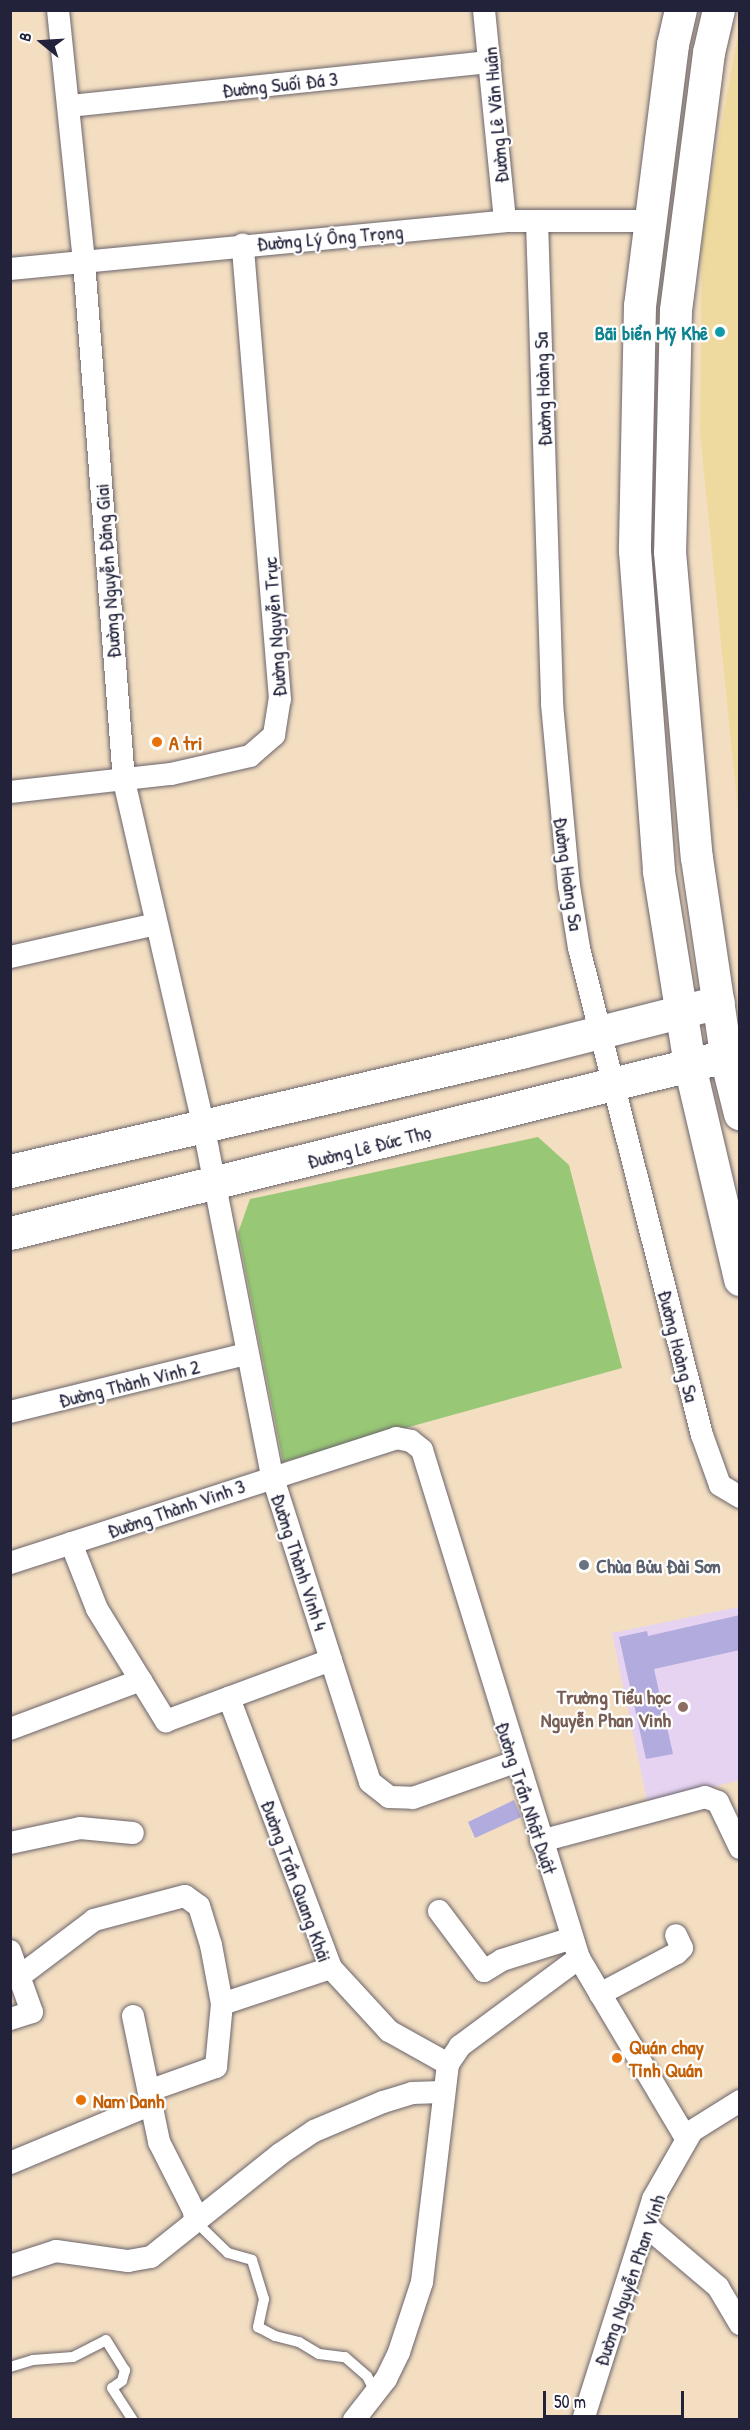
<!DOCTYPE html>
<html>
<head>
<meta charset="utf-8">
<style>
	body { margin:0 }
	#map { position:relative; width:750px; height:2430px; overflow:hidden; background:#f3dec2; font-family:"Patrick Hand",sans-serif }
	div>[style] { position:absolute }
	.built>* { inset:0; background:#e5d3f1 }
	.green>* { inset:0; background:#98c776 }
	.sand>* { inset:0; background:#eeda9e }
	.building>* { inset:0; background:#b2abde }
	.roads { filter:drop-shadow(0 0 2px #6b646a) drop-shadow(0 0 2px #6b646a) }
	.service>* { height:10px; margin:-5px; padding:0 5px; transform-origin:5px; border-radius:5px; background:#fff }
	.minor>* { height:22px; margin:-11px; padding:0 11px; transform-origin:11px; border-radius:11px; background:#fff }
	.secondary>* { height:32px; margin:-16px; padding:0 16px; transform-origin:16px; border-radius:16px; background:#fff }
	.primary>* { height:33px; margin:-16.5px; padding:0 16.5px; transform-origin:16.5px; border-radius:16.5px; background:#fff }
	.dots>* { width:16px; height:16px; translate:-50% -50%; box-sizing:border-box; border:3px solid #fff; border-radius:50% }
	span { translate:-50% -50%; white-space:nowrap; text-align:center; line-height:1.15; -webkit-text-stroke:4.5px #fff; paint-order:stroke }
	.street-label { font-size:20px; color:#22223b }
	.culture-label { font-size:20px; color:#0d838f; font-weight:700 }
	.right { translate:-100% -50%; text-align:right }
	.food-label { font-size:20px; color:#c56008; font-weight:700 }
	.left { translate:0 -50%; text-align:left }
	.worship-label { font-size:20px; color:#5b616d; font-weight:700 }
	.education-label { font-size:20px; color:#785e54; font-weight:700 }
	.frame { position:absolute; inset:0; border:12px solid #22223b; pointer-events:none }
	.north { position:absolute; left:12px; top:12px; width:60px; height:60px; -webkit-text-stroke:4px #fff; paint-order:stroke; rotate:288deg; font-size:16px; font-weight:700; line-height:24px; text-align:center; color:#22223b }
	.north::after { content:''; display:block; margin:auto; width:21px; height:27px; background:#22223b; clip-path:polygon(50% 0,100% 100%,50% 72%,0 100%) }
	.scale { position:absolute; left:543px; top:2391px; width:141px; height:27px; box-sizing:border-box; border:3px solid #22223b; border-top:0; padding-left:8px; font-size:18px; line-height:21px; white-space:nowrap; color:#22223b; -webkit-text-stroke:4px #fff; paint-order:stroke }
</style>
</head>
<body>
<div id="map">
	<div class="built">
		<i style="clip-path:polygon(739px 1607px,739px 1780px,648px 1805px,612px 1633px)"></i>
	</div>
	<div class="green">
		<i style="clip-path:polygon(538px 1137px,569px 1165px,622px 1368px,283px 1462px,238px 1233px,250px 1199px)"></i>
	</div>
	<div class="sand">
		<i style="clip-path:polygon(739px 29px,740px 29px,739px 822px,700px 433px,702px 232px)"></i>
	</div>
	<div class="building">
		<i style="clip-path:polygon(740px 1615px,740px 1650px,654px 1669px,673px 1754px,646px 1759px,619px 1637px,647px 1631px,648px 1636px)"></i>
		<i style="clip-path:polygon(514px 1800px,521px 1817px,475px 1838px,468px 1822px)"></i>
	</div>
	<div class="roads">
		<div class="service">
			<i style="left:195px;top:2221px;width:46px;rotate:44.1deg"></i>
			<i style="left:228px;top:2253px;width:25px;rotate:16deg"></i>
			<i style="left:252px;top:2260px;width:41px;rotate:72.9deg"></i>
			<i style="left:264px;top:2299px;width:29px;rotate:102deg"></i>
			<i style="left:258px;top:2327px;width:19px;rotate:28deg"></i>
			<i style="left:275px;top:2336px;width:25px;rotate:14deg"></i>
			<i style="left:299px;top:2342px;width:23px;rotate:31deg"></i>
			<i style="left:319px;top:2354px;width:26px;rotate:7deg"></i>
			<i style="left:345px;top:2357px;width:29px;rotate:41deg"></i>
			<i style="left:367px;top:2376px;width:18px;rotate:63deg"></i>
			<i style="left:10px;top:2367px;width:24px;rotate:-17deg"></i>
			<i style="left:33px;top:2360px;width:40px;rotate:-4.3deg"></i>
			<i style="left:73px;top:2357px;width:37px;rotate:-27deg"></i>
			<i style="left:106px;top:2340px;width:36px;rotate:58deg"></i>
			<i style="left:125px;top:2370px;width:11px;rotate:105deg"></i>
			<i style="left:122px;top:2381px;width:12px;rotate:145deg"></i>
			<i style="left:112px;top:2388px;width:38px;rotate:57deg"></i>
		</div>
		<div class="minor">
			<i style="left:58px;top:10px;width:253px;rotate:84.1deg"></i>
			<i style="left:84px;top:262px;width:521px;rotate:85.59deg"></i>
			<i style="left:124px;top:781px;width:352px;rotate:77deg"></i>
			<i style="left:203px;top:1124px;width:358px;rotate:78.9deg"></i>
			<i style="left:272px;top:1475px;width:322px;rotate:72.3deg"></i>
			<i style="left:370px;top:1782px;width:24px;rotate:38deg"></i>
			<i style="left:389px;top:1797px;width:24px;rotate:2deg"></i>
			<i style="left:413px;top:1798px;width:108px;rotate:-19.4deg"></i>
			<i style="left:484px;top:10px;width:212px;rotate:84.3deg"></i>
			<i style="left:70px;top:106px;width:422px;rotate:-6deg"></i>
			<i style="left:537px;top:221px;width:483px;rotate:88.2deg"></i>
			<i style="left:552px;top:704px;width:183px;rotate:84.7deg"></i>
			<i style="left:569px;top:886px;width:63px;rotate:80.8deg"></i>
			<i style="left:579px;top:948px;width:502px;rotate:75.83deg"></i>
			<i style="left:702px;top:1435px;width:53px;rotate:70.2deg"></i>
			<i style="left:720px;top:1485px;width:23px;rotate:31deg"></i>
			<i style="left:10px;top:269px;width:497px;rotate:-5.5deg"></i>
			<i style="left:505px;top:221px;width:146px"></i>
			<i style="left:10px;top:792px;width:162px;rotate:-6.4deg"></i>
			<i style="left:171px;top:774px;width:81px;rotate:-12.8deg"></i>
			<i style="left:250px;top:756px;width:32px;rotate:-41deg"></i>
			<i style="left:274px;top:735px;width:36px;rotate:-81deg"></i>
			<i style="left:280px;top:699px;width:456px;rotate:-94.7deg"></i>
			<i style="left:10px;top:957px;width:150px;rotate:-12.7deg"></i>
			<i style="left:10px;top:1412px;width:244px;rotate:-13.8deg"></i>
			<i style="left:71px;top:1543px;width:71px;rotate:68.5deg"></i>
			<i style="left:97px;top:1609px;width:132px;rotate:58.4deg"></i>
			<i style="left:166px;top:1721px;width:176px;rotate:-20.3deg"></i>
			<i style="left:10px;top:1563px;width:406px;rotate:-17.9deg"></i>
			<i style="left:396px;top:1438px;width:15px;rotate:11deg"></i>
			<i style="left:411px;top:1441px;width:14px;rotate:39deg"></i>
			<i style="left:422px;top:1450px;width:532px;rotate:72.83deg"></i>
			<i style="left:579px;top:1958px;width:209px;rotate:59.3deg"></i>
			<i style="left:10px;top:1729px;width:140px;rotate:-20.5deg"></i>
			<i style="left:541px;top:1841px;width:170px;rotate:-15deg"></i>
			<i style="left:705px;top:1797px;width:14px;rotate:21deg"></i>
			<i style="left:718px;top:1802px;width:51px;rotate:64.4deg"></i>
			<i style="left:10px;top:1843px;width:72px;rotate:-12.1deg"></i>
			<i style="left:80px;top:1828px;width:53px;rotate:5.4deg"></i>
			<i style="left:439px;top:1911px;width:75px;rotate:53.1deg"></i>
			<i style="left:484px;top:1971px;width:21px;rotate:-31deg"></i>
			<i style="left:502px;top:1960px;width:73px;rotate:-17.4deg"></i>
			<i style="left:10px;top:1951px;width:65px;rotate:70.2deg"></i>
			<i style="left:32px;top:2012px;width:23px;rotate:162deg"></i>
			<i style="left:331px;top:1968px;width:86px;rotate:47.4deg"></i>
			<i style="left:389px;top:2031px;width:68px;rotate:29.2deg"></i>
			<i style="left:20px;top:1976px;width:93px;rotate:-37.1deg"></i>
			<i style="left:94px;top:1920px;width:94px;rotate:-14.8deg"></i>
			<i style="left:185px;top:1896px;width:17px;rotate:36deg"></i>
			<i style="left:199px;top:1906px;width:41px;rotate:72.9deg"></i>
			<i style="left:211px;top:1945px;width:60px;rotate:79.4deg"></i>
			<i style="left:600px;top:1994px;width:87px;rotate:-28deg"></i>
			<i style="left:677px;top:1953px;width:7px;rotate:-45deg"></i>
			<i style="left:682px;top:1948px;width:14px;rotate:-115deg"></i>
			<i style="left:133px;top:2016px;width:129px;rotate:78.3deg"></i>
			<i style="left:159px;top:2142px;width:77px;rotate:63.1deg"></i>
			<i style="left:194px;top:2211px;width:10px;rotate:84deg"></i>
			<i style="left:151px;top:2090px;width:69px;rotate:-19.5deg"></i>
			<i style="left:216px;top:2067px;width:63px;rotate:-84.6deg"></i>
			<i style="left:222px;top:2004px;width:115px;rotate:-18.3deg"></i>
			<i style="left:331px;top:1968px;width:289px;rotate:-110.7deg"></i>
			<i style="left:10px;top:2163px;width:154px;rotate:-22.6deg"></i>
			<i style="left:645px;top:2225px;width:96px;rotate:40.3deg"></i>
			<i style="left:718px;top:2287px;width:43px;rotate:59.3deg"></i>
			<i style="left:10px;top:2266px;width:48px;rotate:-18.1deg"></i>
			<i style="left:56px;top:2251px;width:73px;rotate:7.9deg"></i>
			<i style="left:128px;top:2261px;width:23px;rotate:-10deg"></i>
			<i style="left:151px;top:2257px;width:165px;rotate:-38.6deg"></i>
			<i style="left:280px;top:2154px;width:41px;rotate:-34.1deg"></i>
			<i style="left:314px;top:2131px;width:75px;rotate:-22.8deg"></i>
			<i style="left:383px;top:2102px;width:30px;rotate:-17deg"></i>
			<i style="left:412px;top:2093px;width:30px;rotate:-2deg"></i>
			<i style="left:354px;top:2420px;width:52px;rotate:-52deg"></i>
			<i style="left:386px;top:2379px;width:30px;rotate:-64deg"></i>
			<i style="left:399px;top:2352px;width:74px;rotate:-71.8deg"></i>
			<i style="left:422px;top:2282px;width:220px;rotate:-83.2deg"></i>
			<i style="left:448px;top:2064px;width:22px;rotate:-56deg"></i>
			<i style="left:460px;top:2046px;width:148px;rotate:-36.5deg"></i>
			<i style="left:583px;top:2420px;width:232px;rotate:-72.4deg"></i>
			<i style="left:653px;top:2199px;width:78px;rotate:-60.2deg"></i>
			<i style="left:692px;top:2131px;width:57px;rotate:-32deg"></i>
		</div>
		<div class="secondary">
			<i style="left:681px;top:10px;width:36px;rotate:103deg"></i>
			<i style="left:673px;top:45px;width:263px;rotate:97.2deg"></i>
			<i style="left:640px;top:306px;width:245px;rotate:91.2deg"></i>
			<i style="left:635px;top:551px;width:322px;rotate:85.7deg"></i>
			<i style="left:659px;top:872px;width:196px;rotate:80.9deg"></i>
			<i style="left:690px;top:1066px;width:220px;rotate:76.8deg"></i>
			<i style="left:719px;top:10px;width:44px;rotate:103.1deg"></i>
			<i style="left:709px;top:53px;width:260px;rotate:97.3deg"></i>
			<i style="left:676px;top:311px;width:241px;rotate:91.4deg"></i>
			<i style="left:670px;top:552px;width:307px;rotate:85deg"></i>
			<i style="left:697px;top:858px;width:206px;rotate:81.6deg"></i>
			<i style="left:727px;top:1062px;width:54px;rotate:76deg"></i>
		</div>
		<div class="primary">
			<i style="left:10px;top:1171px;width:525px;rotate:-13.11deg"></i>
			<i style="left:521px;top:1052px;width:203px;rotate:-14.2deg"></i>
			<i style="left:10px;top:1233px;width:738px;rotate:-13.89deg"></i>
		</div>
	</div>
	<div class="dots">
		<i style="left:720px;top:332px;background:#0f9aa8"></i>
		<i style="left:157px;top:742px;background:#e8710a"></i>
		<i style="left:584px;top:1565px;background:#6b7280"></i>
		<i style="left:683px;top:1707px;background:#8d6e63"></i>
		<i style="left:617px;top:2058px;background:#e8710a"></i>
		<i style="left:81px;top:2100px;background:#e8710a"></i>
	</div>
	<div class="street-label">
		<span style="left:280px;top:84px;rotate:-6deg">Đường Suối Đá 3</span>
		<span style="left:495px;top:115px;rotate:-95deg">Đường Lê Văn Huân</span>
		<span style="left:330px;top:237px;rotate:-5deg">Đường Lý Ông Trọng</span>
		<span style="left:542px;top:389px;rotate:-92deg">Đường Hoàng Sa</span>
		<span style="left:107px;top:571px;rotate:-94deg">Đường Nguyễn Đăng Giai</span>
		<span style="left:274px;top:627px;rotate:-94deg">Đường Nguyễn Trực</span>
		<span style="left:569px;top:874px;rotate:82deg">Đường Hoàng Sa</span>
		<span style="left:369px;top:1146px;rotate:-14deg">Đường Lê Đức Thọ</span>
		<span style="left:679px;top:1346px;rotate:76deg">Đường Hoàng Sa</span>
		<span style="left:129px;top:1383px;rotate:-14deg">Đường Thành Vinh 2</span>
		<span style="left:176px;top:1508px;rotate:-19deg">Đường Thành Vinh 3</span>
		<span style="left:300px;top:1562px;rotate:72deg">Đường Thành Vinh 4</span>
		<span style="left:527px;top:1798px;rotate:72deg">Đường Trần Nhật Duật</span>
		<span style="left:297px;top:1881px;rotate:70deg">Đường Trần Quang Khải</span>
		<span style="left:629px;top:2280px;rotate:-71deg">Đường Nguyễn Phan Vinh</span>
	</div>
	<div class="culture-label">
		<span class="right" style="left:708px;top:332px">Bãi biển Mỹ Khê</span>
	</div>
	<div class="food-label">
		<span class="left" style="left:169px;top:742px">A tri</span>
		<span class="left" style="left:629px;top:2058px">Quán chay<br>Tỉnh Quán</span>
		<span class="left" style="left:93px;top:2100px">Nam Danh</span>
	</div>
	<div class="worship-label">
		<span class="left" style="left:596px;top:1565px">Chùa Bửu Đài Sơn</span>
	</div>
	<div class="education-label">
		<span class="right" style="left:671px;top:1708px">Trường Tiểu học<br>Nguyễn Phan Vinh</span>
	</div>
	<div class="frame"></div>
	<div class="north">B</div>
	<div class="scale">50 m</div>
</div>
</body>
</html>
